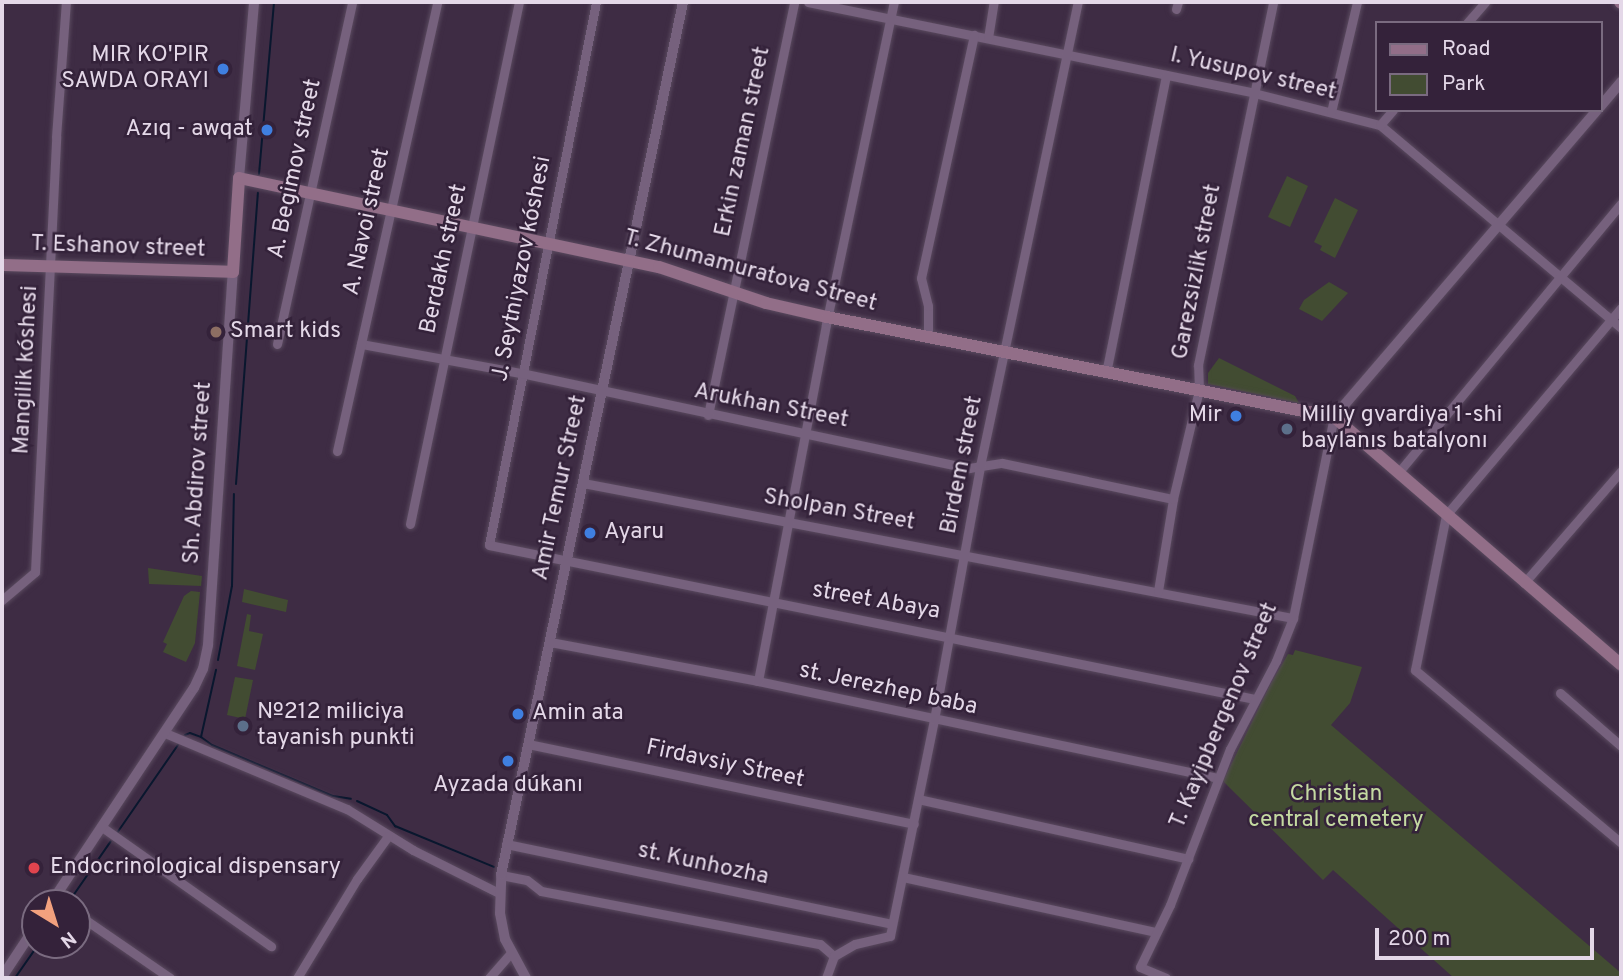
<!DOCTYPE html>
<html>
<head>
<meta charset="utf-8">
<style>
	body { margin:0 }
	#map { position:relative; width:1623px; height:980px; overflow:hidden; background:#3e2c44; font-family:Overpass,sans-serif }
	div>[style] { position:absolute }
	.green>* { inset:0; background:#424c32 }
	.stream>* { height:2px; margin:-1px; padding:0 1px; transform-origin:1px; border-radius:1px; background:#09172e }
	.roads { filter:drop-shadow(0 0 2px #5a4a5f) drop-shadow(0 0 2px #5a4a5f) }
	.minor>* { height:9px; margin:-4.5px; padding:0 4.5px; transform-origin:4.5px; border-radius:4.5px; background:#76617d }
	.tertiary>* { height:10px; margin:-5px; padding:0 5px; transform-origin:5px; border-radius:5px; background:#76617d }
	.secondary>* { height:12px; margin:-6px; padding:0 6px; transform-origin:6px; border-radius:6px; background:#926e88 }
	.dots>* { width:19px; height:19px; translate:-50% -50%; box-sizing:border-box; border:4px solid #34223a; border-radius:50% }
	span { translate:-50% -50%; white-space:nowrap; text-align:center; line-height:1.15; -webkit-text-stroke:5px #34223a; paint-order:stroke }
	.poi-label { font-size:23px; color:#e4d8e8 }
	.right { translate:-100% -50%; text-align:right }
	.left { translate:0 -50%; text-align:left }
	.street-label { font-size:23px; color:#e4d8e8 }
	.park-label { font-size:23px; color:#c4daa1 }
	.frame { position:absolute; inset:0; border:4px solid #e4d8e8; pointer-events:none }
	.legend { position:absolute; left:1375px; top:21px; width:228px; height:91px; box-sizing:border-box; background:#34223a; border:2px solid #7a6b80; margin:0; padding:9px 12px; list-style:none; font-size:21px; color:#e4d8e8 }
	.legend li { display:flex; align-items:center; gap:14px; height:35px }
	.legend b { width:35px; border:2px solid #7a6b80 }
	.north { position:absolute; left:21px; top:889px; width:70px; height:70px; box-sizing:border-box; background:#34223a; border:2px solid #7a6b80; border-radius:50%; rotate:142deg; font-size:19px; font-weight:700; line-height:28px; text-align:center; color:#e4d8e8 }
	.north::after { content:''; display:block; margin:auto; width:24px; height:32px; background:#f2a17e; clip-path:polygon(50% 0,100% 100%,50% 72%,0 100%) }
	.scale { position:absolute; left:1375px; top:928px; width:219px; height:32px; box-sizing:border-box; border:4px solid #e4d8e8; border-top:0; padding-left:9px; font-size:21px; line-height:24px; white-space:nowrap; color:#e4d8e8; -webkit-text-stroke:5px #34223a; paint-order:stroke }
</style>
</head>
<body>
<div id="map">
	<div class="green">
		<i style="clip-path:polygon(1287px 176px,1308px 186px,1290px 227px,1268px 217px)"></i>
		<i style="clip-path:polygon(1335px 198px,1358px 210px,1335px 258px,1320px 250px,1322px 246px,1314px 242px)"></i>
		<i style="clip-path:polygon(1329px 282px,1348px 293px,1322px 321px,1299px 309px,1304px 300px)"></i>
		<i style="clip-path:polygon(1219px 358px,1295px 396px,1299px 403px,1208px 384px,1208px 373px)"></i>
		<i style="clip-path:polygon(148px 568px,202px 576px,201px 586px,149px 584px)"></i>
		<i style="clip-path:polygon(244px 589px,288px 600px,286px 612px,242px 602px)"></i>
		<i style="clip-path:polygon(191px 591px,200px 592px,195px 643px,186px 662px,163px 652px,167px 644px,163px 642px,184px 596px)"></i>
		<i style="clip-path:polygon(247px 614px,251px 615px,249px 631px,263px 634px,255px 670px,237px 666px)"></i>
		<i style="clip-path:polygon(1295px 650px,1362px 667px,1350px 703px,1331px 725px,1621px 973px,1621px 978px,1454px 978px,1333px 870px,1323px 880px,1237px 795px,1223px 781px,1271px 683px,1288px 654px,1293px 655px)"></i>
		<i style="clip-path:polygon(235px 677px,253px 680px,245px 719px,227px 715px)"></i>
	</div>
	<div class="stream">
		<i style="left:259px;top:174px;width:173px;rotate:-85deg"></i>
		<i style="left:236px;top:484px;width:292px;rotate:-85.7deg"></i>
		<i style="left:218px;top:660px;width:75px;rotate:-79.3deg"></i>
		<i style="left:232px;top:586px;width:92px;rotate:-88.8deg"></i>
		<i style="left:185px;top:735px;width:5px;rotate:-22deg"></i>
		<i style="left:190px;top:733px;width:12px;rotate:20deg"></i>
		<i style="left:201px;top:737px;width:69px;rotate:-77.4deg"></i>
		<i style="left:201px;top:737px;width:14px;rotate:36deg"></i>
		<i style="left:212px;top:745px;width:131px;rotate:22.9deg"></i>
		<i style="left:333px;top:796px;width:18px;rotate:9deg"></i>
		<i style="left:357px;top:801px;width:33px;rotate:25deg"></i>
		<i style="left:387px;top:815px;width:14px;rotate:54deg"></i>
		<i style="left:395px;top:826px;width:107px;rotate:22.5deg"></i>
		<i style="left:117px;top:833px;width:107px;rotate:-55.3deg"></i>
		<i style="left:68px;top:903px;width:75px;rotate:-55.3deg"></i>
		<i style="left:15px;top:978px;width:40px;rotate:-55.1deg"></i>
	</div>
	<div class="roads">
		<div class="minor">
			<i style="left:596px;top:2px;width:553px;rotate:101.15deg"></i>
			<i style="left:489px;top:545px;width:781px;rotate:11.37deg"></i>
			<i style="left:808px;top:2px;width:455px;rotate:11.5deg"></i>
			<i style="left:1254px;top:93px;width:130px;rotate:14.3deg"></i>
			<i style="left:1380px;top:125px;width:315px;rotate:40.1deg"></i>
			<i style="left:1176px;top:9px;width:7px;rotate:-74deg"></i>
			<i style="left:1467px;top:23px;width:28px;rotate:-49deg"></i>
			<i style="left:988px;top:38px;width:36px;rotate:-81deg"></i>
			<i style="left:1331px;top:112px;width:113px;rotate:-76.7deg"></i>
			<i style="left:1380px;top:125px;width:20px;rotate:-49deg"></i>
			<i style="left:1621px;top:308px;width:271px;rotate:130.2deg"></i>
			<i style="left:1446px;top:515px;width:158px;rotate:101.3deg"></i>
			<i style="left:1415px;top:670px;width:269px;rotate:40deg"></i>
			<i style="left:928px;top:337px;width:31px;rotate:-90deg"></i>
			<i style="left:928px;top:306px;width:29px;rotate:-104deg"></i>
			<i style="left:921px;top:278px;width:249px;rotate:-77.7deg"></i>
			<i style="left:277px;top:344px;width:350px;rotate:-77.6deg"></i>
			<i style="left:361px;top:344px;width:163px;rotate:10.3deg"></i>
			<i style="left:521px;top:373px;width:458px;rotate:12deg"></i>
			<i style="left:969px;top:468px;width:33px;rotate:-9deg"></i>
			<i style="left:1002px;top:463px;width:175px;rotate:11.9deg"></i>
			<i style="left:1106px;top:373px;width:304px;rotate:-78.6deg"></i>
			<i style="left:708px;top:415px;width:422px;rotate:-78.2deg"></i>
			<i style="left:337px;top:451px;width:460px;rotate:-77.4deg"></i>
			<i style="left:1398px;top:473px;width:350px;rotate:-50.4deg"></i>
			<i style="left:583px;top:483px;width:723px;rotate:10.77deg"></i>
			<i style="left:410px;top:524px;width:533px;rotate:-78.21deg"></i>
			<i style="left:1524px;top:583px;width:148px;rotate:-49.1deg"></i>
			<i style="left:1158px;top:591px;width:93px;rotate:-80.7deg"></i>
			<i style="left:1173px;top:499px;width:112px;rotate:-76.6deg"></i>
			<i style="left:1199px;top:390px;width:25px;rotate:-92deg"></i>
			<i style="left:1198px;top:365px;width:371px;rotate:-78.3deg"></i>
			<i style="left:2px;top:600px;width:43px;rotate:-40.3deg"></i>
			<i style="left:35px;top:572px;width:436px;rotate:-87.2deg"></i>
			<i style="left:56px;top:137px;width:135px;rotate:-85.8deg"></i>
			<i style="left:550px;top:642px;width:212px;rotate:10.6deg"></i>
			<i style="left:758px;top:681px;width:470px;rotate:11.9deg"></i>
			<i style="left:758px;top:681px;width:363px;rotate:-79.2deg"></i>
			<i style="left:826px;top:324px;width:329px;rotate:-78.1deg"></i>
			<i style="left:1560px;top:693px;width:81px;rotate:41deg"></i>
			<i style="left:165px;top:733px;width:197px;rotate:22.7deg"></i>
			<i style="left:347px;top:809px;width:78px;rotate:31.8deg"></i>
			<i style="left:413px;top:850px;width:96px;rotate:26.6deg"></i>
			<i style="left:528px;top:744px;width:394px;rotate:11.7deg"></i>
			<i style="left:918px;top:799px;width:277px;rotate:12.5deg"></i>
			<i style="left:102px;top:827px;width:207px;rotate:35.2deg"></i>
			<i style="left:506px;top:844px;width:394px;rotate:11.7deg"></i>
			<i style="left:501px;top:875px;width:26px;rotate:11deg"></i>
			<i style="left:527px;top:880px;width:18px;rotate:38deg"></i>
			<i style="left:541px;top:891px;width:284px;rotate:10.8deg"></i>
			<i style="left:820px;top:944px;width:18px;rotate:41deg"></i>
			<i style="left:903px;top:877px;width:258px;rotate:12.3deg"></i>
			<i style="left:77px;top:914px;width:113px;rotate:34.5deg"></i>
			<i style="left:297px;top:978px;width:116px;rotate:-58.8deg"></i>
			<i style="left:357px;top:879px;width:53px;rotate:-54.2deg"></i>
			<i style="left:489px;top:978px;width:33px;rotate:-49deg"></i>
			<i style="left:826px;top:978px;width:23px;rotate:-70deg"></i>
			<i style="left:834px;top:956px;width:24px;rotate:-30deg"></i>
			<i style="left:855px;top:944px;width:36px;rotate:-13deg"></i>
			<i style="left:890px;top:936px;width:220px;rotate:-78.5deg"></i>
			<i style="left:934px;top:720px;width:258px;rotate:-79.7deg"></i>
			<i style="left:980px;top:466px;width:474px;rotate:-78.1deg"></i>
			<i style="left:1166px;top:978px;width:28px;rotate:-157deg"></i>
			<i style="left:1140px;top:967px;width:69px;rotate:-64.2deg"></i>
			<i style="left:1170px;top:905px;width:167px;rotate:-69deg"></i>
			<i style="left:1230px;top:749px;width:99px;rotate:-62.4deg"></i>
			<i style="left:1276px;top:661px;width:46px;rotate:-68.4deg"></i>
			<i style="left:1293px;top:618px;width:205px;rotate:-78.5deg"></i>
		</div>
		<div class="tertiary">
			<i style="left:1600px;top:107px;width:33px;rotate:-50deg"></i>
			<i style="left:239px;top:178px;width:177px;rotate:-85.1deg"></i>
			<i style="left:1334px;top:417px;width:404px;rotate:-49.4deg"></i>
			<i style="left:51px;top:903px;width:258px;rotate:-56.4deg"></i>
			<i style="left:194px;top:688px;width:21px;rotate:-65deg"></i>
			<i style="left:203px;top:669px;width:25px;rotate:-78deg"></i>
			<i style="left:208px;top:645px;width:374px;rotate:-86.2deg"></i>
			<i style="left:2px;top:977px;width:60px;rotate:-56.6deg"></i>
			<i style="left:526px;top:978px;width:44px;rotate:-118.3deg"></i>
			<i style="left:505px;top:939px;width:26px;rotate:-101deg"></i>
			<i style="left:500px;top:913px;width:38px;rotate:-88deg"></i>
			<i style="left:501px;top:875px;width:892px;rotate:-78.22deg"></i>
		</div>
		<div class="secondary">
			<i style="left:1620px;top:2px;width:1px;rotate:45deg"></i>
			<i style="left:2px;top:265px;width:231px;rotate:1.7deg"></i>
			<i style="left:233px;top:272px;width:94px;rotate:-86.3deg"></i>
			<i style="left:239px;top:178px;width:429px;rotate:12deg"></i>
			<i style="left:659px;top:267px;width:113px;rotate:18.6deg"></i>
			<i style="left:766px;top:303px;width:63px;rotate:12.9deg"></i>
			<i style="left:827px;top:317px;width:517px;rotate:11.16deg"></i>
			<i style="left:1334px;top:417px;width:379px;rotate:40.8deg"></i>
		</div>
	</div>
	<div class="dots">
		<i style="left:223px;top:69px;background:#3f7fe0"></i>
		<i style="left:267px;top:130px;background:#3f7fe0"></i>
		<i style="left:216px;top:332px;background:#8d6e63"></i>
		<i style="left:1236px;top:416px;background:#3f7fe0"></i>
		<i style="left:1287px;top:429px;background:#5c6f8a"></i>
		<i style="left:590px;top:533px;background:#3f7fe0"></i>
		<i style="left:518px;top:714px;background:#3f7fe0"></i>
		<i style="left:243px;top:726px;background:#5c6f8a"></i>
		<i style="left:508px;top:761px;background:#3f7fe0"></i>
		<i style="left:34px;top:868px;background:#e0444e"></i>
	</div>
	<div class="poi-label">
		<span class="right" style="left:209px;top:69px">MIR KO'PIR<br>SAWDA ORAYI</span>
		<span class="right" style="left:253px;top:130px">Azıq - awqat</span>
		<span class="left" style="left:230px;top:332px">Smart kids</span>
		<span class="right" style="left:1222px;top:416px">Mir</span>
		<span class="left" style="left:1301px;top:429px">Milliy gvardiya 1-shi<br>baylanıs batalyonı</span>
		<span class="left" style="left:604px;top:533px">Ayaru</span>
		<span class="left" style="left:257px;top:726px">№212 miliciya<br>tayanish punkti</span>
		<span class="left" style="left:532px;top:714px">Amin ata</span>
		<span style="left:508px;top:786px">Ayzada dúkanı</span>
		<span class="left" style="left:50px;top:868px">Endocrinological dispensary</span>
	</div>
	<div class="street-label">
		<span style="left:1253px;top:75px;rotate:13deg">I. Yusupov street</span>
		<span style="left:744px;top:142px;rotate:-78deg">Erkin zaman street</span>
		<span style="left:296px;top:169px;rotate:-78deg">A. Begimov street</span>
		<span style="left:368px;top:222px;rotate:-78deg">A. Navoi street</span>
		<span style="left:118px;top:248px;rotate:2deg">T. Eshanov street</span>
		<span style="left:445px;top:259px;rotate:-78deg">Berdakh street</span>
		<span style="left:523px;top:269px;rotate:-79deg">J. Seytniyazov kóshesi</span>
		<span style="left:750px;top:272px;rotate:15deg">T. Zhumamuratova Street</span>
		<span style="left:1198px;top:272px;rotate:-79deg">Garezsizlik street</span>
		<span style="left:27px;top:370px;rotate:-87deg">Mangilik kóshesi</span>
		<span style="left:771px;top:407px;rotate:11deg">Arukhan Street</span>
		<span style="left:963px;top:465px;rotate:-79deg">Birdem street</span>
		<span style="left:199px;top:473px;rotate:-86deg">Sh. Abdirov street</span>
		<span style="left:561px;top:488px;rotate:-78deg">Amir Temur Street</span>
		<span style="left:839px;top:511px;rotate:10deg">Sholpan Street</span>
		<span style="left:876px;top:602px;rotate:10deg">street Abaya</span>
		<span style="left:888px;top:690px;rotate:12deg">st. Jerezhep baba</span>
		<span style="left:1225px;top:716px;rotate:-67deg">T. Kayipbergenov street</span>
		<span style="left:725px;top:765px;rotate:12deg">Firdavsiy Street</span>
		<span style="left:703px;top:865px;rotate:12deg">st. Kunhozha</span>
	</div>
	<div class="park-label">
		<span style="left:1336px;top:808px">Christian<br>central cemetery</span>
	</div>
	<div class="frame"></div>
	<ul class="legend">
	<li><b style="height:9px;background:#926e88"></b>Road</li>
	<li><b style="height:19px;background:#424c32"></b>Park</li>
	</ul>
	<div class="north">N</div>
	<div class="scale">200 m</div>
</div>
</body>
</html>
